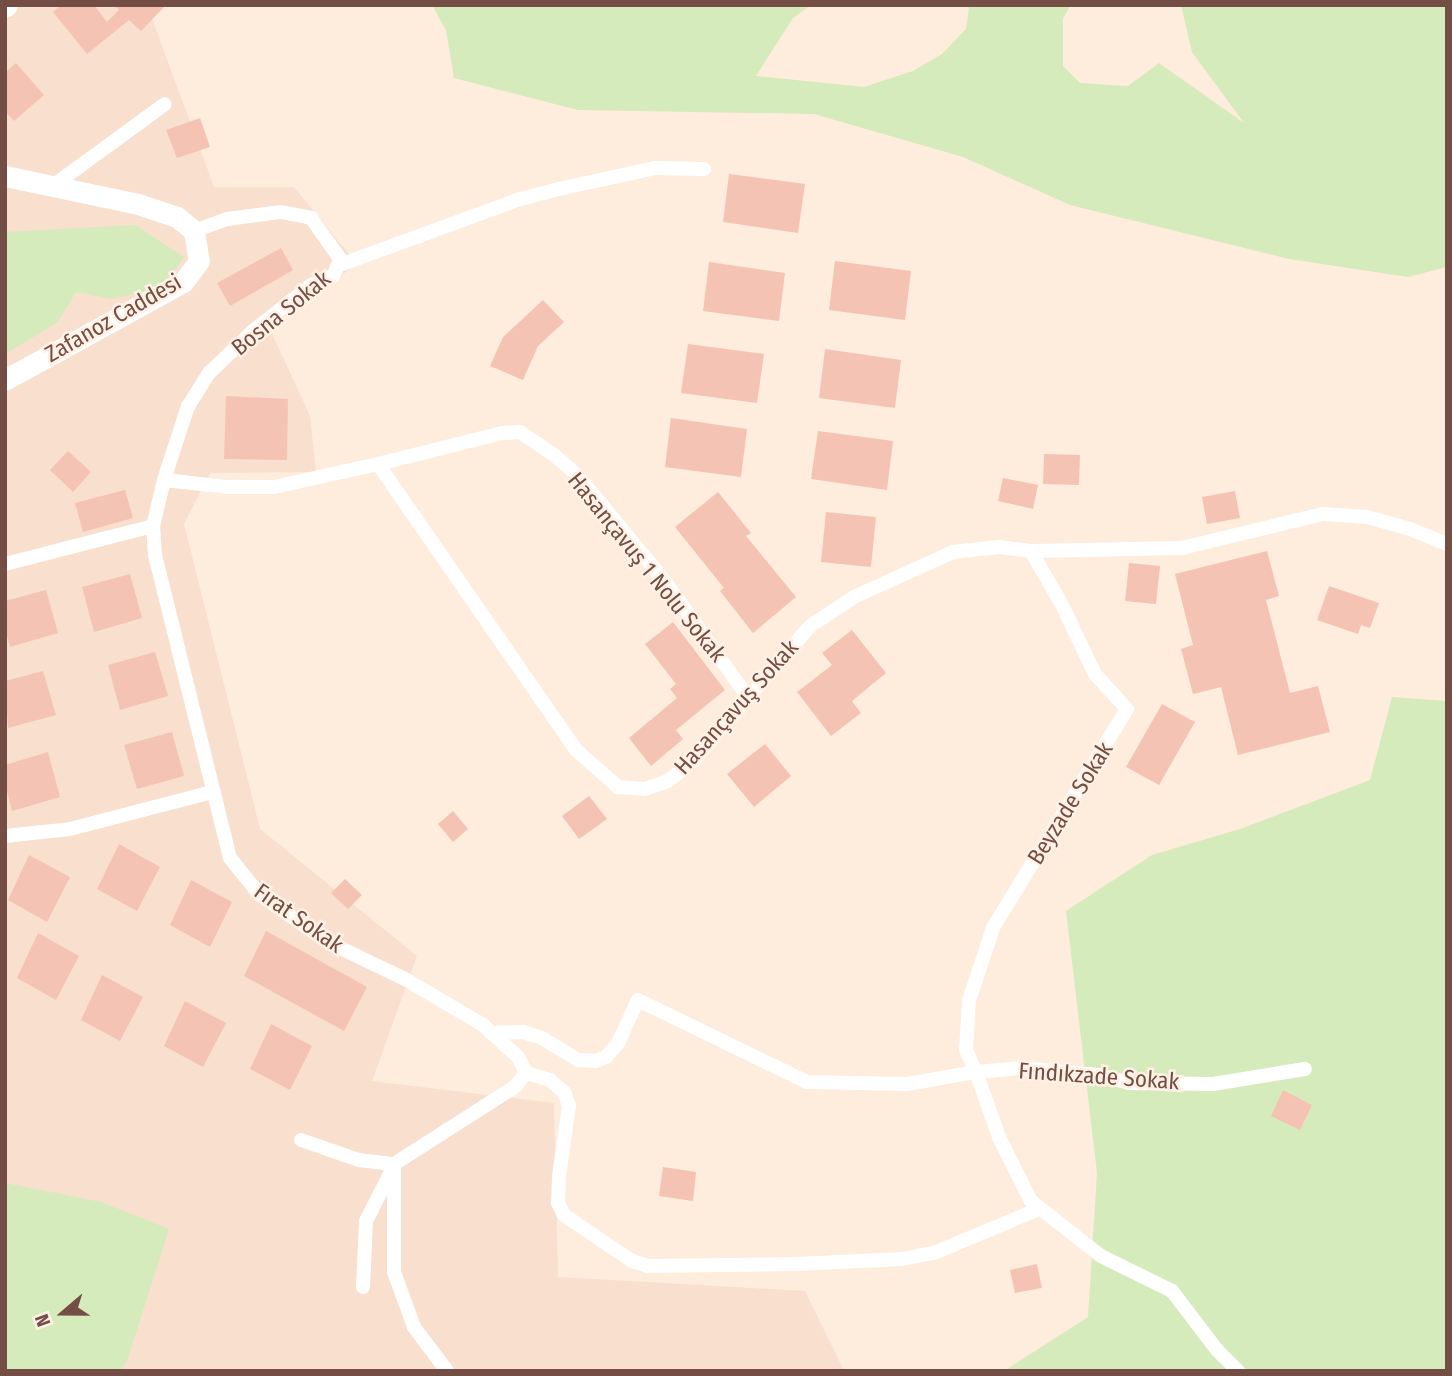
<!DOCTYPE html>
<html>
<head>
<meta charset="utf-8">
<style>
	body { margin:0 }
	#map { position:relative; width:1452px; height:1376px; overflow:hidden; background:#feecdd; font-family:"Fira Sans Condensed",sans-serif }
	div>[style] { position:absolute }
	.residential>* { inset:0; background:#f8dfce }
	.green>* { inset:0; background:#d6ebbb }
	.building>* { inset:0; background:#f5c3b3 }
	.street>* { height:14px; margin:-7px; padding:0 7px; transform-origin:7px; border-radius:7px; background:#fff }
	.secondary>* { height:21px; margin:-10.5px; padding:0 10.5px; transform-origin:10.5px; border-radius:10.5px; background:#fff }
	span { translate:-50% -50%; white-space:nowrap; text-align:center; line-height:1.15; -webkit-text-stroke:5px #fff1e5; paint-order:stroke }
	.street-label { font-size:23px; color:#744e44 }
	.frame { position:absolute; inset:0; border:7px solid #744e44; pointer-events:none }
	.north { position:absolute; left:28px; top:1278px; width:70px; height:70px; -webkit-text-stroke:5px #fff1e5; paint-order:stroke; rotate:250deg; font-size:19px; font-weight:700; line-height:28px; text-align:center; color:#744e44 }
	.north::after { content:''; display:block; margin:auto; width:24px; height:32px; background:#744e44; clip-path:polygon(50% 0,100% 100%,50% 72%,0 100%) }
</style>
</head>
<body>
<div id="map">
	<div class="residential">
		<i style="clip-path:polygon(5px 5px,147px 5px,214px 187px,294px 187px,357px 264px,269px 327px,310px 416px,316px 472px,210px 473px,184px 524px,260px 829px,417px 956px,372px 1081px,554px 1103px,558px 1277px,805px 1291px,844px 1371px,5px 1371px)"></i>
	</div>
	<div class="green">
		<i style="clip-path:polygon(432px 5px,811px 5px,793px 18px,756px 76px,864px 87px,913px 71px,942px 54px,966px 29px,969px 8px,961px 5px,1071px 5px,1063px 18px,1063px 66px,1080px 83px,1128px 86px,1159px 63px,1244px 123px,1192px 52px,1181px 5px,1447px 5px,1447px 267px,1408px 277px,1289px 259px,1070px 205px,963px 157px,814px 114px,578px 110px,454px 78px,446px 30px)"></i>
		<i style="clip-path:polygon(135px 225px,184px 257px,163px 287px,112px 299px,76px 292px,58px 322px,5px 354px,5px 232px)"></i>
		<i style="clip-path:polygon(1392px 697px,1447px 701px,1447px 1371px,1004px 1371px,1088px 1317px,1097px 1173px,1066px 911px,1152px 855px,1240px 829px,1370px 780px)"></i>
		<i style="clip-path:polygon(5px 1183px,101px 1202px,169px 1229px,127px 1361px,120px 1371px,5px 1371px)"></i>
	</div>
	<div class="building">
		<i style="clip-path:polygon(61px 5px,94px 5px,107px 22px,119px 10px,114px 5px,166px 5px,141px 31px,129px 20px,87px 54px,53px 12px)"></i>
		<i style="clip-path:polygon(16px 63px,44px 95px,14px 121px,5px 111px,5px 73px)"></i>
		<i style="clip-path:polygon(200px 118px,210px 147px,177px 158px,166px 130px)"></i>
		<i style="clip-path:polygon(729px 174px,805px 184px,798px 233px,723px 222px)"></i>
		<i style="clip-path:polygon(281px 248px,293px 270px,230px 306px,217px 283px)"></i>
		<i style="clip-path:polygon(835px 261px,911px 271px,905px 320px,829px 310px)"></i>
		<i style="clip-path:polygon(709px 262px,785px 273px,779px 321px,703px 311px)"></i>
		<i style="clip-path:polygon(543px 300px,564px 322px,538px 346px,523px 380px,490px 366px,503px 337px)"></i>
		<i style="clip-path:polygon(688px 344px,764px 354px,757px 403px,681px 393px)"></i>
		<i style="clip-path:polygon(825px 349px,901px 360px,895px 408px,819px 398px)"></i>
		<i style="clip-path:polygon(226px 396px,288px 399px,287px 460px,224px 459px)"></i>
		<i style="clip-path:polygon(671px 418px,747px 429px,741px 477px,665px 467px)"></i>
		<i style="clip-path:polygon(818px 431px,893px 441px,887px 490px,811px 479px)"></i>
		<i style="clip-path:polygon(68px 451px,91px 472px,73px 492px,50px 470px)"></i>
		<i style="clip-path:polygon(1044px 454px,1080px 455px,1079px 485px,1043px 484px)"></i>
		<i style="clip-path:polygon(1003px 478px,1038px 485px,1033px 509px,998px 501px)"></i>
		<i style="clip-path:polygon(125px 490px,133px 518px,83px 532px,75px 503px)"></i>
		<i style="clip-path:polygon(1235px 491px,1240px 518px,1207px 524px,1202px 497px)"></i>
		<i style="clip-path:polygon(718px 492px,751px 533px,746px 536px,796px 597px,753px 633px,720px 591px,724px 588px,675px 527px)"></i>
		<i style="clip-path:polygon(826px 512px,876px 517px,871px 567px,821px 562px)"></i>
		<i style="clip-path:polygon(1267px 551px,1279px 596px,1266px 600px,1290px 693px,1318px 686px,1330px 732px,1238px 755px,1221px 687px,1193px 694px,1181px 649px,1193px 645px,1175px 574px)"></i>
		<i style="clip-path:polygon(1129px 563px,1160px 566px,1156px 604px,1125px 601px)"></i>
		<i style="clip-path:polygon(130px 574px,142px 618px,94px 632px,82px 587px)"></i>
		<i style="clip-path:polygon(1329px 586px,1379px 603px,1370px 628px,1361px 625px,1358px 634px,1317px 620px)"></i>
		<i style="clip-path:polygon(46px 590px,58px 633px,10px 647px,5px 628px,5px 601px)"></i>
		<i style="clip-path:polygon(673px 622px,725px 690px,676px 730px,683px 739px,651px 766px,629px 738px,677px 698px,670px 689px,676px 684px,645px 644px)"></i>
		<i style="clip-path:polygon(852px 630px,886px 673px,852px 701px,861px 713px,831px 736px,797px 692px,832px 665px,822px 653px)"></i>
		<i style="clip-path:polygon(155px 652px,168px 696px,120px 710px,108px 665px)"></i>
		<i style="clip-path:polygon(43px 671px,56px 715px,8px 728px,5px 681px)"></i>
		<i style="clip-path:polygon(1162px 704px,1195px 722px,1159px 785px,1126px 767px)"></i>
		<i style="clip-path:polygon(172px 732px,184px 776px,137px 789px,124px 745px)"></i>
		<i style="clip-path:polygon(765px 744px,791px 776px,754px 807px,727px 774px)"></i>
		<i style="clip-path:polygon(48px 752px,60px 797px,12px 811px,5px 783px,5px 765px)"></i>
		<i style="clip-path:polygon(589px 796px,607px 819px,579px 839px,562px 816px)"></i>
		<i style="clip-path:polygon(453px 811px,468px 829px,453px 842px,438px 824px)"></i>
		<i style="clip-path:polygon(119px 844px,160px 867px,137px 911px,97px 889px)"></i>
		<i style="clip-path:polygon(29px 855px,70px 877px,47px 922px,8px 900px)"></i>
		<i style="clip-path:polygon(345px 879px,362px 895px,348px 909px,331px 893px)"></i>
		<i style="clip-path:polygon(191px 880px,232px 902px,210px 947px,170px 925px)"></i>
		<i style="clip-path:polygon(266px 931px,367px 987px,344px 1031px,244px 976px)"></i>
		<i style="clip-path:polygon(38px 933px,79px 956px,56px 1000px,17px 978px)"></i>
		<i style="clip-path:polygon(102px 975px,143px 997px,120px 1041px,81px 1020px)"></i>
		<i style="clip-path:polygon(185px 1001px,226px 1023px,203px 1067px,164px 1046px)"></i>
		<i style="clip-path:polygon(271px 1024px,312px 1046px,290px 1090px,250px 1069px)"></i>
		<i style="clip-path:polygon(1283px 1090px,1312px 1105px,1300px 1130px,1271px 1116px)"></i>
		<i style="clip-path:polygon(663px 1167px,696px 1172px,693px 1201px,659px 1196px)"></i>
		<i style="clip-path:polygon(1037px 1264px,1042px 1288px,1015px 1293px,1010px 1270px)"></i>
	</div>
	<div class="street">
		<i style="left:54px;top:185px;width:137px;rotate:-36.1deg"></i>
		<i style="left:194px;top:231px;width:35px;rotate:-20deg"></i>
		<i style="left:227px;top:219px;width:54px;rotate:-7.4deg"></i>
		<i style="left:281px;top:212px;width:31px;rotate:11deg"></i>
		<i style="left:311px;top:218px;width:52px;rotate:54.5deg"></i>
		<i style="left:341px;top:260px;width:18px;rotate:117deg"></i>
		<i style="left:333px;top:276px;width:25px;rotate:157deg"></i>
		<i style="left:310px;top:286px;width:71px;rotate:141.8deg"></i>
		<i style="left:254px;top:330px;width:62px;rotate:136.3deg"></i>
		<i style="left:209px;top:373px;width:39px;rotate:122deg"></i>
		<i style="left:188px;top:406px;width:78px;rotate:108deg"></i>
		<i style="left:164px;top:480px;width:47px;rotate:103.4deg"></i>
		<i style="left:153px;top:526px;width:29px;rotate:86deg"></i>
		<i style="left:155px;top:555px;width:312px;rotate:76.1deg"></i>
		<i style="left:230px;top:858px;width:48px;rotate:51deg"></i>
		<i style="left:260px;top:895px;width:83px;rotate:34.7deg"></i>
		<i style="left:328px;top:942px;width:85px;rotate:25.7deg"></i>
		<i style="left:405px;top:979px;width:91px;rotate:30.5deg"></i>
		<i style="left:483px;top:1025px;width:47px;rotate:42.4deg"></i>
		<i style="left:518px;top:1057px;width:18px;rotate:63deg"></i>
		<i style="left:526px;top:1073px;width:16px;rotate:128deg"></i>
		<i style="left:516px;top:1086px;width:145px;rotate:147.4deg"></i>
		<i style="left:337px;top:266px;width:192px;rotate:-20.1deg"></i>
		<i style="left:517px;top:200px;width:38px;rotate:-15deg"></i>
		<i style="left:554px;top:190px;width:103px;rotate:-12.3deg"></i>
		<i style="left:655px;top:168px;width:49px;rotate:1.2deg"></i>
		<i style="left:378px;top:464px;width:128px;rotate:-14deg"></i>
		<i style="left:502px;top:433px;width:18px;rotate:-3deg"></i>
		<i style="left:520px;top:432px;width:40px;rotate:34deg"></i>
		<i style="left:553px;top:454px;width:33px;rotate:41deg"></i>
		<i style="left:578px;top:476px;width:140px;rotate:50.5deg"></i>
		<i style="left:667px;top:584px;width:139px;rotate:54.4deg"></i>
		<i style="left:164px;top:480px;width:63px;rotate:6.3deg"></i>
		<i style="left:227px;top:487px;width:47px"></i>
		<i style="left:274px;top:487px;width:107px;rotate:-12.5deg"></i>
		<i style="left:378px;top:464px;width:348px;rotate:55.3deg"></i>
		<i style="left:576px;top:750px;width:56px;rotate:41.4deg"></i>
		<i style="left:618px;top:787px;width:27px;rotate:4deg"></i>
		<i style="left:645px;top:789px;width:24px;rotate:-19deg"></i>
		<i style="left:668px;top:781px;width:33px;rotate:-39deg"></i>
		<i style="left:694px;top:760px;width:177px;rotate:-49.1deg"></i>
		<i style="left:810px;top:626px;width:55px;rotate:-33.1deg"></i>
		<i style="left:856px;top:596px;width:107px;rotate:-24.4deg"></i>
		<i style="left:953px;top:552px;width:46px;rotate:-6.2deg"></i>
		<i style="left:999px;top:547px;width:32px;rotate:7deg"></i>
		<i style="left:1031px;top:551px;width:151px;rotate:-1.1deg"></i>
		<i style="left:1182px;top:548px;width:145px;rotate:-13.6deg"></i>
		<i style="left:1323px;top:514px;width:44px;rotate:3.9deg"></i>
		<i style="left:1367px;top:517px;width:45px;rotate:15.6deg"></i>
		<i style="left:1410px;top:529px;width:40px;rotate:22deg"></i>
		<i style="left:1031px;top:551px;width:62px;rotate:60.1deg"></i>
		<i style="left:1062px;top:605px;width:76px;rotate:64.4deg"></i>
		<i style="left:1095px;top:674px;width:47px;rotate:47.6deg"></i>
		<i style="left:1127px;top:709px;width:257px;rotate:121.5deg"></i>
		<i style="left:993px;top:928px;width:76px;rotate:108.4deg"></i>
		<i style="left:969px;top:1000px;width:50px;rotate:93.4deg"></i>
		<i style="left:966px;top:1050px;width:24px;rotate:66deg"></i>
		<i style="left:976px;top:1072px;width:45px;rotate:-5.1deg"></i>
		<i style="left:1021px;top:1068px;width:77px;rotate:5.2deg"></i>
		<i style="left:1098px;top:1075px;width:32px;rotate:14deg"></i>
		<i style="left:1129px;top:1083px;width:84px;rotate:0.7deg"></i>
		<i style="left:1213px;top:1084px;width:93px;rotate:-9.3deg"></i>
		<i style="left:5px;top:564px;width:153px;rotate:-14.4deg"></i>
		<i style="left:5px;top:836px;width:65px;rotate:-6.1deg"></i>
		<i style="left:70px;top:829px;width:147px;rotate:-14.6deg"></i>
		<i style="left:491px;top:1033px;width:32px;rotate:-2deg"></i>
		<i style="left:523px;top:1032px;width:20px;rotate:18deg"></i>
		<i style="left:542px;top:1038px;width:42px;rotate:31.4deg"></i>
		<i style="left:578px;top:1060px;width:18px;rotate:3deg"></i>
		<i style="left:596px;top:1061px;width:11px;rotate:-22deg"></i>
		<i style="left:606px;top:1057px;width:18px;rotate:-49deg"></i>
		<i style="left:618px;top:1043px;width:47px;rotate:-65.1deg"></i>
		<i style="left:638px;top:1000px;width:188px;rotate:25.9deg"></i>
		<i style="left:807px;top:1082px;width:100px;rotate:1.1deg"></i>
		<i style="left:907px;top:1084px;width:70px;rotate:-9.9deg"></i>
		<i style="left:976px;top:1072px;width:69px;rotate:70.5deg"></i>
		<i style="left:999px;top:1137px;width:72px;rotate:63.4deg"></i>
		<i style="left:1031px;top:1201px;width:89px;rotate:38.2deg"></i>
		<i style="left:1101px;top:1256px;width:79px;rotate:26.2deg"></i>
		<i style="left:1172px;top:1291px;width:74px;rotate:52.7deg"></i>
		<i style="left:1217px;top:1350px;width:30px;rotate:45deg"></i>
		<i style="left:526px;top:1073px;width:25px;rotate:16deg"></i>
		<i style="left:550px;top:1080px;width:18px;rotate:41deg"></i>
		<i style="left:564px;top:1092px;width:15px;rotate:70deg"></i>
		<i style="left:569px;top:1106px;width:71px;rotate:98.1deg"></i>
		<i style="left:559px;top:1176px;width:27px;rotate:92deg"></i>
		<i style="left:558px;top:1203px;width:13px;rotate:63deg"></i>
		<i style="left:564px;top:1215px;width:82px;rotate:34.1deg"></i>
		<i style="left:632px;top:1261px;width:17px;rotate:17deg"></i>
		<i style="left:648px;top:1266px;width:149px;rotate:-0.8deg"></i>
		<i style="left:797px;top:1264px;width:105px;rotate:-2.7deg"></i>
		<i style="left:902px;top:1259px;width:33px;rotate:-11deg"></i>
		<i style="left:934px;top:1253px;width:114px;rotate:-22.7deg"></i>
		<i style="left:301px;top:1140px;width:61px;rotate:19deg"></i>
		<i style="left:359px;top:1160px;width:35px;rotate:7deg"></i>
		<i style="left:394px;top:1164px;width:108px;rotate:90deg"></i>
		<i style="left:394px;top:1272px;width:59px;rotate:70deg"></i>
		<i style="left:414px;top:1327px;width:55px;rotate:53.1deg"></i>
		<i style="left:363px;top:1287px;width:66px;rotate:-87.4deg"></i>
		<i style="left:366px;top:1221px;width:55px;rotate:-63deg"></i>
	</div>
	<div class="secondary">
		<i style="left:5px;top:7px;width:3px;rotate:-45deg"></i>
		<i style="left:5px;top:176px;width:136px;rotate:11.9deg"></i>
		<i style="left:138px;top:204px;width:41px;rotate:18.4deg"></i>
		<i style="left:177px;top:217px;width:22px;rotate:39deg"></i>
		<i style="left:194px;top:231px;width:30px;rotate:81deg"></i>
		<i style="left:199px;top:261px;width:26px;rotate:127deg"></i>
		<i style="left:183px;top:282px;width:203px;rotate:151.2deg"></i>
	</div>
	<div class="street-label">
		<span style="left:281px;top:313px;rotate:-39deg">Bosna Sokak</span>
		<span style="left:113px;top:318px;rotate:-30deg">Zafanoz Caddesi</span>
		<span style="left:647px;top:567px;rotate:51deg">Hasançavuş 1 Nolu Sokak</span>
		<span style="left:736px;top:707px;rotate:-48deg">Hasançavuş Sokak</span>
		<span style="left:1070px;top:803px;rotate:-58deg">Beyzade Sokak</span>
		<span style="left:299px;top:918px;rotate:35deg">Fırat Sokak</span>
		<span style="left:1099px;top:1076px;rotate:4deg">Fındıkzade Sokak</span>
	</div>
	<div class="frame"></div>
	<div class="north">N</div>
</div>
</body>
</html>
